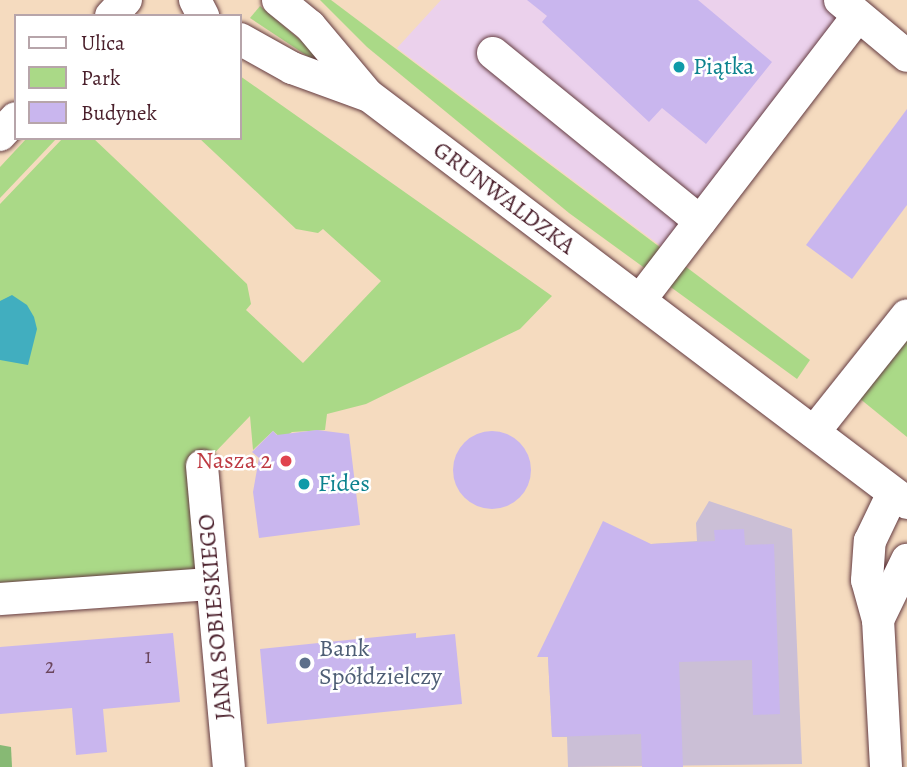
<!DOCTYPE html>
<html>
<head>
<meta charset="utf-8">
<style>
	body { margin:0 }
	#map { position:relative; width:907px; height:767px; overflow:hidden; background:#f5dbbf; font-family:Alegreya,serif }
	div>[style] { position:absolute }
	.built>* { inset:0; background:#ebd1ec }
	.industrial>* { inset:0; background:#cbbfd6 }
	.green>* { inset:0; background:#aad987 }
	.forest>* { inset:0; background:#87b974 }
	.water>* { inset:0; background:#41aebf }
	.building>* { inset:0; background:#c9b6ee }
	.round { border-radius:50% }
	.roads { filter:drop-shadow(0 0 2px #643b41) drop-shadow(0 0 2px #643b41) }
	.minor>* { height:32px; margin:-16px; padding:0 16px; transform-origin:16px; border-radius:16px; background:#fff }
	.dots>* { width:19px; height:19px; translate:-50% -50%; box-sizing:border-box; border:4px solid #fff; border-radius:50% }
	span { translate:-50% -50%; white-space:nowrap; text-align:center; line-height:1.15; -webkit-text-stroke:5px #fff; paint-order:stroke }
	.number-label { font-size:21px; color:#6a455c }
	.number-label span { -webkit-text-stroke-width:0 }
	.culture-label { font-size:24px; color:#0d838f }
	.left { translate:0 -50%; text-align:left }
	.street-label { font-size:24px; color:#4a1f2b }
	.health-label { font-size:24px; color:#be3a42 }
	.right { translate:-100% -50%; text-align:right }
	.service-label { font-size:24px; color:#4e5e75 }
	.legend { position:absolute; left:14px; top:14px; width:228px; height:126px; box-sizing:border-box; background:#fff; border:2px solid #b7a5aa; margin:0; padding:9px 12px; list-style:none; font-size:21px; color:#4a1f2b }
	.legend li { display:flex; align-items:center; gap:14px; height:35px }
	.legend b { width:35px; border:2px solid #b7a5aa }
</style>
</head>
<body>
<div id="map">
	<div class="built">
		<i style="clip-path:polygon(441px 0,840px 0,858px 16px,674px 256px,397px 48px)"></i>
	</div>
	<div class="industrial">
		<i style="clip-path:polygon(709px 501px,792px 529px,802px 764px,568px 767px,567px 737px,552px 737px,547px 636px,580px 635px,643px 561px,651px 544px,697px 541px,696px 523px)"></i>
	</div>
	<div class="green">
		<i style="clip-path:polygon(320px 0,331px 0,810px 360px,797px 379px,569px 213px,367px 47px)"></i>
		<i style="clip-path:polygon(260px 6px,344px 77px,342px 79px,250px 18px)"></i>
		<i style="clip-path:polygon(240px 76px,552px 296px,520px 329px,366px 404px,327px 414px,325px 430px,292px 432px,282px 439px,273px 431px,253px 450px,250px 416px,202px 466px,211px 584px,0 599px,0 204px,63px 138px,93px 138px,247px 284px,251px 304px,246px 310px,303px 363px,381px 281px,323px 229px,318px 233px,296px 229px,199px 138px,240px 138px)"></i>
		<i style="clip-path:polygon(27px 138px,57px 138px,0 198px,0 167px)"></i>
		<i style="clip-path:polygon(907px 315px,907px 437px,848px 389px)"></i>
	</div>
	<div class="forest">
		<i style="clip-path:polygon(0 745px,11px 747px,12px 767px,0 767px)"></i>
	</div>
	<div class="water">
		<i style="clip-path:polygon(12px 295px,27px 305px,34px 317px,37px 329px,28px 365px,0 360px,0 301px)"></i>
	</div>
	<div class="building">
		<i style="clip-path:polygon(527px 0,698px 0,772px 62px,706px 144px,662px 108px,649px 122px,542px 22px,547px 16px)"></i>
		<i style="clip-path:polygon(907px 109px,907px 205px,852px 279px,806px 245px)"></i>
		<i style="clip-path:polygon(317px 430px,349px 434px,360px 525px,259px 538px,253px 492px,259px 458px,252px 452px,273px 431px,277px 435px)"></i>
		<i class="round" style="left:453px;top:431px;width:78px;height:78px"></i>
		<i style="clip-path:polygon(603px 521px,651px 544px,715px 541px,714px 530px,744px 529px,745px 545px,774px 544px,780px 714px,753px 715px,752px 660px,679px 662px,683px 767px,642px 767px,641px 734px,552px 737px,548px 657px,537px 657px)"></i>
		<i style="clip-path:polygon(173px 633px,180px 702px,103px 709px,107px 752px,76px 755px,72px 708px,0 714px,0 647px)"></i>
		<i style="clip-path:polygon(416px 633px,416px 638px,455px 634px,462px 704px,267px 724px,260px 649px)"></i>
	</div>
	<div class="roads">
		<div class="minor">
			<i style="left:195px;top:0;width:18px;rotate:63deg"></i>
			<i style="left:278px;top:0;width:41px;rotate:39.1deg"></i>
			<i style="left:310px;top:26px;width:90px;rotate:50deg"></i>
			<i style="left:368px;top:95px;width:676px;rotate:37.12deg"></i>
			<i style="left:840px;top:0;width:87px;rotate:39.9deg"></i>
			<i style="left:111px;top:16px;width:22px;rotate:-47deg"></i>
			<i style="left:240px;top:39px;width:60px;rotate:29.1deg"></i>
			<i style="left:292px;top:68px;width:79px;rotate:20deg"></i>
			<i style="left:493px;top:53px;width:267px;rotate:39.1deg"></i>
			<i style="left:0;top:135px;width:23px;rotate:-47deg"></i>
			<i style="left:640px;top:300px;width:358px;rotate:-52.5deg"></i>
			<i style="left:814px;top:432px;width:149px;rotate:-51.5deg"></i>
			<i style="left:202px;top:466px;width:302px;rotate:84.9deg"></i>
			<i style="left:0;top:599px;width:212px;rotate:-4.1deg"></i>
			<i style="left:878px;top:620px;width:67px;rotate:-64.2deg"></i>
			<i style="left:886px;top:767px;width:147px;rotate:-93.1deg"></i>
			<i style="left:878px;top:620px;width:41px;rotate:-105.4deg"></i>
			<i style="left:867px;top:580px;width:39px;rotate:-86deg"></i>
			<i style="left:870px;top:541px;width:53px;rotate:-64.4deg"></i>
		</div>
	</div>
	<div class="dots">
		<i style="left:679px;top:67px;background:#0f9aa8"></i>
		<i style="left:286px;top:461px;background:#e0444e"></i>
		<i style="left:304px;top:484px;background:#0f9aa8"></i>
		<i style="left:305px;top:663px;background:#5c6f8a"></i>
	</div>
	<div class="number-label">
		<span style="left:148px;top:656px">1</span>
		<span style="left:50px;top:666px">2</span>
	</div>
	<div class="culture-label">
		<span class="left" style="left:693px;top:67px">Piątka</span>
		<span class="left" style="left:318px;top:484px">Fides</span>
	</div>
	<div class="street-label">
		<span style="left:504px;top:198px;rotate:37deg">GRUNWALDZKA</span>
		<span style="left:215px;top:617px;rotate:-95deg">JANA SOBIESKIEGO</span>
	</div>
	<div class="health-label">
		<span class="right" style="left:272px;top:461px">Nasza 2</span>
	</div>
	<div class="service-label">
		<span class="left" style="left:319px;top:663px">Bank<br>Spółdzielczy</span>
	</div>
	<ul class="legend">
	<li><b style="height:9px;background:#fff"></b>Ulica</li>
	<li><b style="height:19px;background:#aad987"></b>Park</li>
	<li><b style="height:19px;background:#c9b6ee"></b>Budynek</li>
	</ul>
</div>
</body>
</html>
